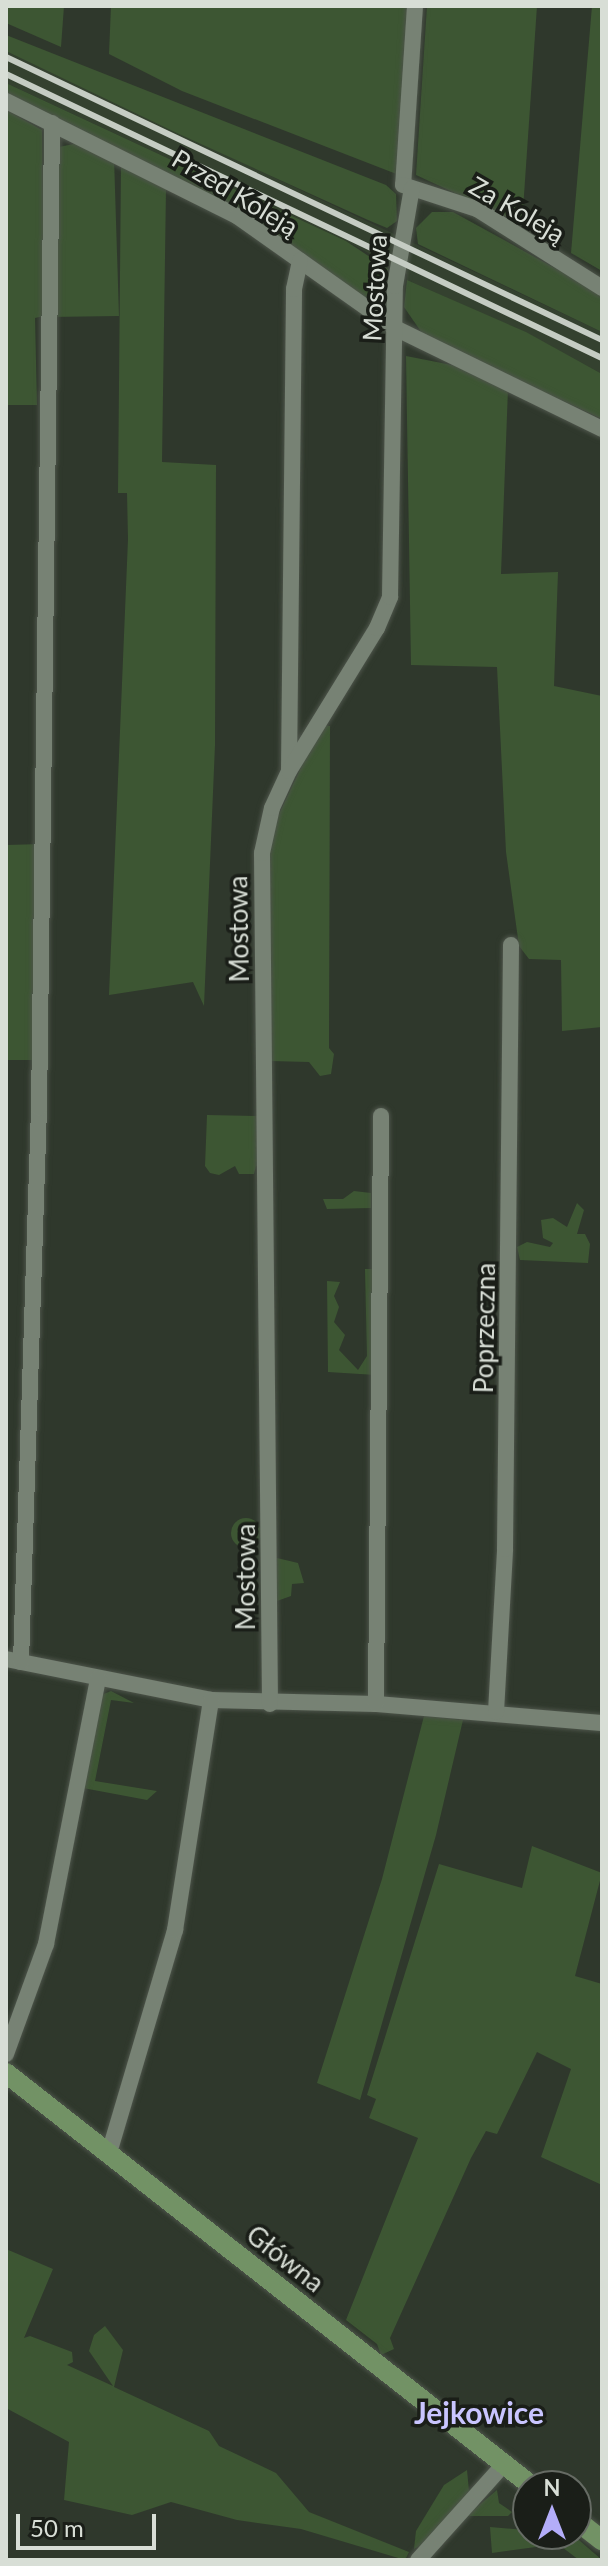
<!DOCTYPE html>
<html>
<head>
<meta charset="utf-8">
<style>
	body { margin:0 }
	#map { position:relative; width:608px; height:2566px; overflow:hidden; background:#2f382c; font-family:Lato,sans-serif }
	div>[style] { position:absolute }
	.built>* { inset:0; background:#34412f }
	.green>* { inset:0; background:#3d5633 }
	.round { border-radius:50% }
	.roads { filter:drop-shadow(0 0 2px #4d544a) drop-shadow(0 0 2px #4d544a) }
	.street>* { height:16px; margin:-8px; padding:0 8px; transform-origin:8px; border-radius:8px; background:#778274 }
	.secondary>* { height:20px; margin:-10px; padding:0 10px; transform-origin:10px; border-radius:10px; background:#729265 }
	.rail>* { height:6px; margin:-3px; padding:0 3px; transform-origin:3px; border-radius:3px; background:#c5ccc3 }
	span { translate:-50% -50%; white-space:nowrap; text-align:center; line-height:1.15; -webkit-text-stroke:7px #1a1e18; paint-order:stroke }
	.street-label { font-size:26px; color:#d8ded6 }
	.quarter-label { font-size:30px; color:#c9c5ff; font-weight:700 }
	.frame { position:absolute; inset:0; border:8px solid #d8ded6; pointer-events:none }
	.north { position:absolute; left:512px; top:2470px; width:80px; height:80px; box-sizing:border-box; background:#1a1e18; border:2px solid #666b64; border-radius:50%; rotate:0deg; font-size:22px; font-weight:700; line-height:32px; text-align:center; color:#d8ded6 }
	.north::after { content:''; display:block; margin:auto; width:28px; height:36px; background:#b3adf9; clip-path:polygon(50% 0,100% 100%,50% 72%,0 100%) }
	.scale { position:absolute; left:16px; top:2514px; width:140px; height:36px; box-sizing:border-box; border:4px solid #d8ded6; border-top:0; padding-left:10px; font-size:24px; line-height:28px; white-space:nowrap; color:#d8ded6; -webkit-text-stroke:6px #1a1e18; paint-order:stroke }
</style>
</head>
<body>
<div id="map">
	<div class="built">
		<i style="clip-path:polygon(6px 51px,602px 332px,602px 374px,525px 332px,407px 280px,407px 274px,346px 241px,6px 83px)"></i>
	</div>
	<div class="green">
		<i style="clip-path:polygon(6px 6px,64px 6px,61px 47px,6px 23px)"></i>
		<i style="clip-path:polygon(111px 6px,408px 6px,399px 175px,182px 91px,109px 54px)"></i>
		<i style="clip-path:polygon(427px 6px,537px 6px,522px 224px,416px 175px)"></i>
		<i style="clip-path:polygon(592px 6px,602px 6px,602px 271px,571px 253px)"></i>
		<i style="clip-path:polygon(6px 35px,386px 185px,396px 194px,397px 221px,387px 228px,368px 220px,179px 134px,6px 51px)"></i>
		<i style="clip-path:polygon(6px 83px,346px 241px,388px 269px,386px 288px,373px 297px,358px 297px,292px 246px,6px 95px)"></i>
		<i style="clip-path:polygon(6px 110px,42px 130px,44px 316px,35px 318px,37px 405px,6px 405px)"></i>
		<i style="clip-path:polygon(78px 143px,114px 158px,119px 316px,49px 317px,59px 147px)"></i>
		<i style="clip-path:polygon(121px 165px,166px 189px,162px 462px,216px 465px,215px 745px,204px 1006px,193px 982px,109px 995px,128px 539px,127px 493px,118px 493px)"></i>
		<i style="clip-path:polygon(432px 212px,453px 212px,602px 294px,602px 332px,418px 244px,416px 228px)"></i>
		<i style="clip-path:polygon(407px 280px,526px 332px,602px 374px,602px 419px,424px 336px,404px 307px)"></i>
		<i style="clip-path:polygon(406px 356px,457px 366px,508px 389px,501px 574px,558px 572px,554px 686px,602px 696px,602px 1027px,562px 1031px,561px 960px,529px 959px,519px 946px,506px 852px,497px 667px,411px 665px)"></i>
		<i style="clip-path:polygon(321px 725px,330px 726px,329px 1048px,334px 1054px,331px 1074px,320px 1076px,309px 1062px,270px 1061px,265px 878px,271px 831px)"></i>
		<i style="clip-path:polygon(43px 844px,40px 1060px,6px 1060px,6px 845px)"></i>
		<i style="clip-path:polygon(207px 1115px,261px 1116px,261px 1166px,256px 1166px,254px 1174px,239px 1174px,235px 1166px,219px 1175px,210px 1173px,205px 1166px)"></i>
		<i style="clip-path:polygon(354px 1191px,371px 1193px,371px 1208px,327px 1209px,323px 1199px,343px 1199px)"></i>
		<i style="clip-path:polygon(577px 1203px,584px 1210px,577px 1234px,585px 1234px,590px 1244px,588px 1263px,520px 1260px,517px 1247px,527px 1242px,550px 1247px,553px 1243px,543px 1238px,541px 1220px,553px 1218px,567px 1227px)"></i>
		<i style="clip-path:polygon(365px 1269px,376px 1269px,376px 1375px,328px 1372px,327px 1281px,340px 1282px,334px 1296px,339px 1307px,334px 1322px,345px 1335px,339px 1350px,358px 1370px,367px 1356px)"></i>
		<i class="round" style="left:231px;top:1518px;width:30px;height:30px"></i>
		<i style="clip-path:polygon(277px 1558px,298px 1563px,304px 1583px,292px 1584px,291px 1596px,277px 1601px)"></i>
		<i style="clip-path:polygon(111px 1691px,134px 1703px,111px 1700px,95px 1781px,157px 1791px,147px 1800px,83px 1788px,99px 1696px)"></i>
		<i style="clip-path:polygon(424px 1716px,463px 1720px,436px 1835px,360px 2100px,317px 2083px,382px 1879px)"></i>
		<i style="clip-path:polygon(532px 1846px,602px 1873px,575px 1976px,602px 1984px,602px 2185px,541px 2157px,571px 2069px,537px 2052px,497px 2134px,486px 2131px,471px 2158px,390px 2338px,394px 2349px,381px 2355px,377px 2344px,346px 2320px,418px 2138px,369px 2118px,376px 2099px,367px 2095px,439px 1864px,522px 1888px)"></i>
		<i style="clip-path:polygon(6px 2249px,53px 2269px,24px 2338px,30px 2336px,72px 2352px,73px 2362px,67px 2365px,113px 2386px,89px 2351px,94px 2335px,105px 2326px,123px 2350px,114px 2387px,209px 2431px,219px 2446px,276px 2473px,309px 2512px,409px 2552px,405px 2560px,301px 2529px,237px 2520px,171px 2502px,132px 2515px,64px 2500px,69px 2442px,6px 2408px)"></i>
		<i style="clip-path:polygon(467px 2470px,469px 2491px,429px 2541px,414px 2549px,416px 2531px,444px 2485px)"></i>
		<i style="clip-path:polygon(497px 2490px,499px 2503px,512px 2512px,508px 2516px,466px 2516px)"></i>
		<i style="clip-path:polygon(490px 2527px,572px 2534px,602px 2560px,579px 2560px,558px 2544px,492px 2553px)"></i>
	</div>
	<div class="roads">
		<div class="street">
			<i style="left:415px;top:6px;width:179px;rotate:93.8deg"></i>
			<i style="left:403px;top:185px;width:78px;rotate:18deg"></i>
			<i style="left:477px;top:209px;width:148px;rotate:32.3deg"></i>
			<i style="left:6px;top:101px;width:258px;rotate:26.5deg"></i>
			<i style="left:237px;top:216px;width:194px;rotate:35.3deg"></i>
			<i style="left:395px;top:328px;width:230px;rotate:26deg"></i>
			<i style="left:289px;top:770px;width:481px;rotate:-89.4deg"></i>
			<i style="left:294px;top:289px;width:29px;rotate:-78deg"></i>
			<i style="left:6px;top:1659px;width:209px;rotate:11.3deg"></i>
			<i style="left:211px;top:1700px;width:165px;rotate:1.4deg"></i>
			<i style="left:376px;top:1704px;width:227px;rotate:4.8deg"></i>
			<i style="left:21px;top:1662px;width:554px;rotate:-88.14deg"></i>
			<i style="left:39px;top:1108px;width:985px;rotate:-89.24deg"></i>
			<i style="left:270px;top:1704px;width:851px;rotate:-90.54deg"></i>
			<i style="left:262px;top:853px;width:46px;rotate:-77.5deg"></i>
			<i style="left:272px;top:808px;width:41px;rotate:-65.3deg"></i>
			<i style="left:289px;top:771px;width:168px;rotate:-58.4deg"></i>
			<i style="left:377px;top:628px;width:34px;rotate:-67deg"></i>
			<i style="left:390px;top:597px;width:311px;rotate:-89.1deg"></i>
			<i style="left:395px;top:286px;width:99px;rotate:-80.2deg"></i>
			<i style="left:376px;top:1704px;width:588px;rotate:-89.51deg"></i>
			<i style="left:496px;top:1712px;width:163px;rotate:-86.8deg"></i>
			<i style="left:505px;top:1549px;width:604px;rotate:-89.43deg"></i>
			<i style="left:6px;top:2054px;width:117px;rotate:-70deg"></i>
			<i style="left:46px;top:1944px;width:271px;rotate:-78.9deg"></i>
			<i style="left:109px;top:2153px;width:233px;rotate:-73.5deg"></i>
			<i style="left:175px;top:1930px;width:233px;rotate:-81.1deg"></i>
			<i style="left:418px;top:2560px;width:129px;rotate:-48.1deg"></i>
		</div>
		<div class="secondary">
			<i style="left:6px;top:2073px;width:669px;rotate:38.14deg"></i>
			<i style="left:576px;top:2520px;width:33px;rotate:38deg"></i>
		</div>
	</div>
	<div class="rail">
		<i style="left:6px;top:57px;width:660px;rotate:25.4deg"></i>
		<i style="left:6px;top:74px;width:660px;rotate:25.48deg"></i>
	</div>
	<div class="street-label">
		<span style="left:235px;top:193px;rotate:31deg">Przed Koleją</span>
		<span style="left:517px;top:210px;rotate:30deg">Za Koleją</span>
		<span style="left:375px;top:288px;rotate:-87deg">Mostowa</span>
		<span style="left:239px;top:929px;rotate:-91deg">Mostowa</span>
		<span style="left:485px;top:1328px;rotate:-89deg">Poprzeczna</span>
		<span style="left:246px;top:1577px;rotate:-90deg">Mostowa</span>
		<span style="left:285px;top:2259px;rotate:38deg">Główna</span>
	</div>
	<div class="quarter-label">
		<span style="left:479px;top:2412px">Jejkowice</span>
	</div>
	<div class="frame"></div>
	<div class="north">N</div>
	<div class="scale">50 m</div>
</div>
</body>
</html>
